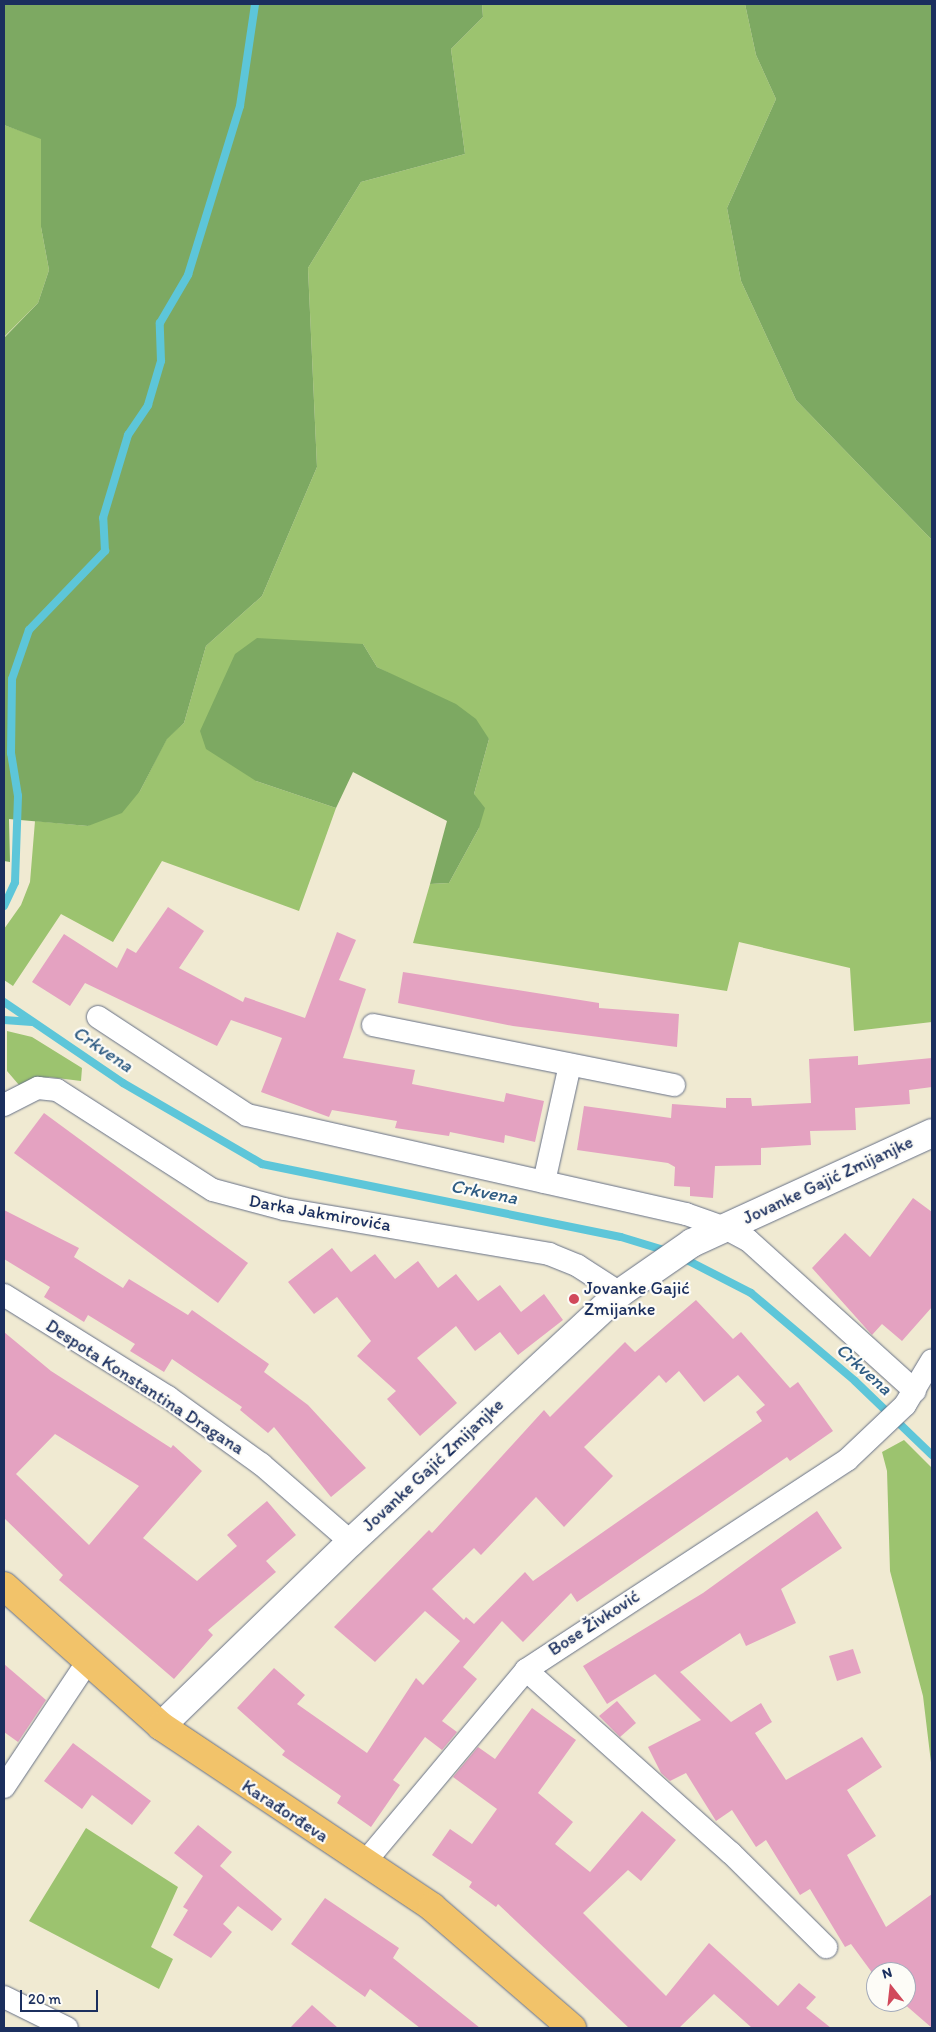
<!DOCTYPE html>
<html>
<head>
<meta charset="utf-8">
<style>
	body { margin:0 }
	#map { position:relative; width:936px; height:2032px; overflow:hidden; background:#f0ead2; font-family:Itim,sans-serif }
	div>[style] { position:absolute }
	.green>* { inset:0; background:#9cc36f }
	.forest>* { inset:0; background:#7da962 }
	.stream>* { height:8px; margin:-4px; padding:0 4px; transform-origin:4px; border-radius:4px; background:#5dc6d9 }
	.building>* { inset:0; background:#e4a2c1 }
	.roads { filter:drop-shadow(0 0 1px #667087) drop-shadow(0 0 1px #667087) }
	.minor>* { height:22px; margin:-11px; padding:0 11px; transform-origin:11px; border-radius:11px; background:#fff }
	.tertiary>* { height:28px; margin:-14px; padding:0 14px; transform-origin:14px; border-radius:14px; background:#fff }
	.primary>* { height:28px; margin:-14px; padding:0 14px; transform-origin:14px; border-radius:14px; background:#f2c36a }
	.dots>* { width:14px; height:14px; translate:-50% -50%; box-sizing:border-box; border:2px solid #fdfcf7; border-radius:50% }
	span { translate:-50% -50%; white-space:nowrap; text-align:center; line-height:1.15; -webkit-text-stroke:4.5px #fdfcf7; paint-order:stroke }
	.street-label { font-size:18px; color:#1b2f5e }
	.poi-label { font-size:18px; color:#1b2f5e }
	.left { translate:0 -50%; text-align:left }
	.water-label { font-size:19px; color:#2f5c83; font-style:italic }
	.frame { position:absolute; inset:0; border:5px solid #1b2f5e; pointer-events:none }
	.north { position:absolute; left:866px; top:1962px; width:50px; height:50px; box-sizing:border-box; background:#fdfcf7; border:1px solid #a3aaba; border-radius:50%; rotate:344deg; font-size:14px; font-weight:700; line-height:20px; text-align:center; color:#1b2f5e }
	.north::after { content:''; display:block; margin:auto; width:18px; height:22px; background:#d1495b; clip-path:polygon(50% 0,100% 100%,50% 72%,0 100%) }
	.scale { position:absolute; left:20px; top:1990px; width:78px; height:22px; box-sizing:border-box; border:2px solid #1b2f5e; border-top:0; padding-left:6px; font-size:15px; line-height:18px; white-space:nowrap; color:#1b2f5e; -webkit-text-stroke:4px #fdfcf7; paint-order:stroke }
</style>
</head>
<body>
<div id="map">
	<div class="green">
		<i style="clip-path:polygon(482px 4px,745px 4px,756px 55px,776px 99px,727px 208px,741px 281px,796px 400px,932px 540px,932px 1022px,854px 1031px,850px 968px,739px 942px,727px 991px,413px 943px,430px 884px,449px 883px,479px 828px,474px 794px,489px 739px,410px 684px,377px 667px,363px 644px,334px 646px,256px 781px,336px 808px,299px 911px,162px 861px,113px 942px,61px 914px,13px 986px,4px 980px,4px 929px,21px 905px,30px 882px,35px 821px,88px 826px,140px 791px,167px 738px,184px 723px,206px 646px,262px 596px,317px 467px,308px 268px,361px 182px,465px 154px,451px 49px,483px 17px)"></i>
		<i style="clip-path:polygon(4px 125px,41px 138px,41px 227px,49px 270px,38px 303px,4px 337px)"></i>
		<i style="clip-path:polygon(7px 1031px,32px 1037px,82px 1068px,81px 1081px,49px 1077px,19px 1085px,7px 1071px)"></i>
		<i style="clip-path:polygon(904px 1440px,932px 1468px,932px 1771px,923px 1696px,890px 1571px,887px 1471px,882px 1452px)"></i>
		<i style="clip-path:polygon(86px 1828px,178px 1887px,151px 1947px,173px 1959px,159px 1989px,29px 1921px)"></i>
	</div>
	<div class="forest">
		<i style="clip-path:polygon(4px 4px,482px 4px,483px 17px,451px 49px,465px 154px,361px 182px,308px 268px,317px 467px,262px 596px,206px 646px,184px 723px,167px 739px,140px 791px,122px 813px,88px 826px,9px 819px,10px 862px,4px 861px,4px 338px,38px 303px,49px 270px,41px 227px,41px 139px,4px 125px)"></i>
		<i style="clip-path:polygon(745px 4px,932px 4px,932px 540px,796px 400px,741px 281px,727px 208px,776px 99px,756px 55px)"></i>
		<i style="clip-path:polygon(257px 638px,363px 644px,377px 667px,456px 704px,476px 719px,489px 739px,474px 794px,485px 808px,479px 828px,449px 883px,430px 884px,447px 821px,353px 772px,336px 808px,256px 781px,206px 749px,200px 731px,235px 654px)"></i>
	</div>
	<div class="stream">
		<i style="left:4px;top:906px;width:26px;rotate:-65deg"></i>
		<i style="left:15px;top:882px;width:86px;rotate:-88deg"></i>
		<i style="left:18px;top:796px;width:44px;rotate:-99.2deg"></i>
		<i style="left:11px;top:753px;width:74px;rotate:-89.2deg"></i>
		<i style="left:12px;top:679px;width:52px;rotate:-70.9deg"></i>
		<i style="left:29px;top:630px;width:110px;rotate:-46.1deg"></i>
		<i style="left:105px;top:551px;width:33px;rotate:-93deg"></i>
		<i style="left:103px;top:518px;width:87px;rotate:-73.2deg"></i>
		<i style="left:128px;top:435px;width:36px;rotate:-56deg"></i>
		<i style="left:148px;top:405px;width:46px;rotate:-73.5deg"></i>
		<i style="left:161px;top:361px;width:38px;rotate:-92deg"></i>
		<i style="left:160px;top:323px;width:56px;rotate:-59.7deg"></i>
		<i style="left:188px;top:275px;width:177px;rotate:-72.9deg"></i>
		<i style="left:240px;top:106px;width:103px;rotate:-81.6deg"></i>
		<i style="left:4px;top:1002px;width:144px;rotate:34.2deg"></i>
		<i style="left:123px;top:1083px;width:161px;rotate:30.2deg"></i>
		<i style="left:262px;top:1164px;width:366px;rotate:11.5deg"></i>
		<i style="left:621px;top:1237px;width:51px;rotate:17deg"></i>
		<i style="left:4px;top:1020px;width:28px;rotate:4deg"></i>
		<i style="left:681px;top:1257px;width:79px;rotate:27.2deg"></i>
		<i style="left:751px;top:1293px;width:136px;rotate:40.2deg"></i>
		<i style="left:855px;top:1381px;width:107px;rotate:43.9deg"></i>
	</div>
	<div class="building">
		<i style="clip-path:polygon(168px 907px,204px 931px,179px 968px,243px 1002px,245px 997px,305px 1018px,337px 932px,356px 940px,339px 980px,366px 989px,343px 1058px,415px 1070px,412px 1084px,504px 1102px,506px 1093px,544px 1101px,535px 1142px,505px 1135px,504px 1143px,450px 1132px,449px 1136px,395px 1128px,397px 1121px,332px 1110px,329px 1117px,261px 1092px,282px 1038px,231px 1020px,217px 1046px,85px 983px,70px 1006px,32px 982px,64px 934px,117px 968px,127px 948px,136px 953px)"></i>
		<i style="clip-path:polygon(403px 972px,599px 1003px,599px 1008px,679px 1014px,677px 1047px,513px 1026px,398px 1003px)"></i>
		<i style="clip-path:polygon(858px 1056px,858px 1065px,932px 1058px,932px 1087px,909px 1090px,910px 1104px,855px 1108px,856px 1130px,810px 1131px,811px 1145px,761px 1148px,761px 1165px,715px 1166px,713px 1198px,690px 1196px,690px 1187px,674px 1186px,675px 1167px,668px 1163px,577px 1150px,584px 1106px,671px 1118px,672px 1104px,726px 1108px,726px 1098px,751px 1098px,752px 1106px,811px 1103px,809px 1059px)"></i>
		<i style="clip-path:polygon(44px 1113px,248px 1263px,218px 1303px,14px 1153px)"></i>
		<i style="clip-path:polygon(913px 1198px,932px 1212px,932px 1307px,902px 1341px,882px 1324px,872px 1335px,812px 1268px,845px 1233px,870px 1257px)"></i>
		<i style="clip-path:polygon(4px 1210px,79px 1248px,74px 1257px,123px 1288px,129px 1279px,188px 1315px,192px 1310px,269px 1364px,264px 1372px,308px 1405px,366px 1468px,331px 1497px,274px 1427px,268px 1433px,240px 1410px,242px 1407px,172px 1359px,164px 1372px,130px 1351px,135px 1344px,88px 1315px,84px 1322px,44px 1297px,50px 1287px,4px 1259px)"></i>
		<i style="clip-path:polygon(332px 1248px,351px 1272px,375px 1254px,395px 1279px,418px 1261px,438px 1288px,456px 1274px,478px 1301px,500px 1285px,521px 1312px,544px 1294px,563px 1320px,518px 1355px,500px 1332px,475px 1351px,456px 1326px,417px 1358px,457px 1403px,420px 1436px,387px 1399px,396px 1391px,357px 1356px,371px 1341px,337px 1297px,314px 1314px,288px 1282px)"></i>
		<i style="clip-path:polygon(evenodd,696px 1300px,733px 1339px,741px 1332px,790px 1388px,798px 1382px,833px 1431px,790px 1461px,787px 1457px,577px 1602px,571px 1593px,523px 1642px,502px 1621px,463px 1667px,477px 1679px,442px 1721px,457px 1732px,442px 1750px,425px 1737px,393px 1780px,400px 1785px,371px 1827px,337px 1803px,341px 1796px,282px 1755px,285px 1751px,237px 1708px,274px 1668px,305px 1695px,297px 1704px,367px 1753px,416px 1678px,423px 1685px,460px 1641px,425px 1611px,375px 1662px,334px 1627px,429px 1530px,432px 1533px,544px 1410px,550px 1417px,625px 1342px,635px 1352px,696px 1300px,679px 1371px,704px 1402px,738px 1375px,765px 1405px,756px 1412px,762px 1421px,533px 1581px,525px 1572px,474px 1624px,466px 1617px,464px 1620px,432px 1589px,474px 1548px,481px 1555px,536px 1497px,564px 1527px,613px 1476px,584px 1447px,659px 1375px,666px 1383px,679px 1371px)"></i>
		<i style="clip-path:polygon(evenodd,4px 1332px,51px 1371px,171px 1448px,173px 1445px,202px 1471px,143px 1538px,197px 1581px,237px 1546px,227px 1535px,267px 1501px,296px 1535px,266px 1561px,276px 1572px,208px 1630px,213px 1635px,174px 1679px,59px 1580px,63px 1575px,4px 1518px,4px 1332px,55px 1434px,139px 1486px,89px 1545px,16px 1474px,55px 1434px)"></i>
		<i style="clip-path:polygon(817px 1511px,842px 1548px,781px 1589px,796px 1623px,746px 1646px,740px 1633px,680px 1672px,731px 1722px,761px 1703px,772px 1722px,755px 1733px,786px 1780px,862px 1737px,882px 1767px,847px 1790px,876px 1836px,847px 1855px,886px 1927px,932px 1894px,932px 2028px,902px 2002px,906px 2002px,906px 1972px,876px 1972px,876px 1978px,851px 1944px,845px 1947px,810px 1889px,800px 1895px,766px 1840px,756px 1847px,732px 1810px,716px 1821px,686px 1773px,670px 1781px,661px 1773px,648px 1747px,701px 1720px,655px 1674px,607px 1704px,583px 1666px,703px 1593px)"></i>
		<i style="clip-path:polygon(853px 1649px,861px 1673px,837px 1681px,829px 1656px)"></i>
		<i style="clip-path:polygon(4px 1664px,46px 1700px,18px 1742px,4px 1732px)"></i>
		<i style="clip-path:polygon(617px 1701px,636px 1723px,620px 1737px,599px 1716px)"></i>
		<i style="clip-path:polygon(532px 1708px,576px 1740px,538px 1793px,573px 1822px,555px 1844px,590px 1872px,642px 1811px,676px 1840px,641px 1881px,628px 1870px,583px 1913px,666px 1996px,709px 1943px,778px 2006px,799px 1983px,816px 1997px,806px 2008px,831px 2028px,752px 2028px,714px 1994px,679px 2028px,629px 2028px,498px 1904px,496px 1907px,469px 1887px,472px 1882px,432px 1855px,450px 1829px,472px 1844px,497px 1809px,453px 1777px,478px 1747px,495px 1759px)"></i>
		<i style="clip-path:polygon(73px 1743px,151px 1801px,132px 1825px,92px 1795px,82px 1809px,44px 1781px)"></i>
		<i style="clip-path:polygon(198px 1825px,232px 1852px,220px 1866px,282px 1919px,272px 1931px,238px 1906px,223px 1924px,232px 1932px,211px 1958px,173px 1935px,188px 1910px,183px 1907px,203px 1876px,174px 1853px)"></i>
		<i style="clip-path:polygon(325px 1898px,399px 1948px,393px 1958px,480px 2028px,420px 2028px,370px 1989px,365px 1997px,291px 1944px)"></i>
		<i style="clip-path:polygon(312px 2005px,338px 2028px,290px 2028px)"></i>
	</div>
	<div class="roads">
		<div class="minor">
			<i style="left:98px;top:1017px;width:178px;rotate:33.3deg"></i>
			<i style="left:247px;top:1115px;width:450px;rotate:12.7deg"></i>
			<i style="left:686px;top:1214px;width:41px;rotate:19.7deg"></i>
			<i style="left:725px;top:1228px;width:26px;rotate:28deg"></i>
			<i style="left:748px;top:1240px;width:225px;rotate:42.1deg"></i>
			<i style="left:373px;top:1025px;width:307px;rotate:11.3deg"></i>
			<i style="left:4px;top:1105px;width:38px;rotate:-27deg"></i>
			<i style="left:38px;top:1088px;width:19px;rotate:6deg"></i>
			<i style="left:57px;top:1090px;width:185px;rotate:32.7deg"></i>
			<i style="left:213px;top:1190px;width:73px;rotate:15deg"></i>
			<i style="left:284px;top:1209px;width:269px;rotate:9.6deg"></i>
			<i style="left:549px;top:1254px;width:31px;rotate:22deg"></i>
			<i style="left:578px;top:1266px;width:50px;rotate:32.7deg"></i>
			<i style="left:544px;top:1182px;width:120px;rotate:-77.5deg"></i>
			<i style="left:4px;top:1295px;width:193px;rotate:31.9deg"></i>
			<i style="left:168px;top:1397px;width:115px;rotate:35.8deg"></i>
			<i style="left:261px;top:1464px;width:119px;rotate:40.9deg"></i>
			<i style="left:526px;top:1670px;width:275px;rotate:41.8deg"></i>
			<i style="left:731px;top:1853px;width:134px;rotate:44.7deg"></i>
			<i style="left:4px;top:1787px;width:151px;rotate:-56.3deg"></i>
			<i style="left:365px;top:1862px;width:251px;rotate:-50deg"></i>
			<i style="left:526px;top:1670px;width:384px;rotate:-33.2deg"></i>
			<i style="left:847px;top:1460px;width:80px;rotate:-43.5deg"></i>
			<i style="left:905px;top:1405px;width:52px;rotate:-59deg"></i>
			<i style="left:4px;top:1997px;width:70px;rotate:26.2deg"></i>
		</div>
		<div class="tertiary">
			<i style="left:161px;top:1726px;width:264px;rotate:-44.1deg"></i>
			<i style="left:351px;top:1542px;width:367px;rotate:-42.8deg"></i>
			<i style="left:620px;top:1293px;width:88px;rotate:-34.8deg"></i>
			<i style="left:692px;top:1243px;width:264px;rotate:-24.6deg"></i>
		</div>
		<div class="primary">
			<i style="left:4px;top:1586px;width:210px;rotate:41.7deg"></i>
			<i style="left:161px;top:1726px;width:326px;rotate:33.7deg"></i>
			<i style="left:432px;top:1907px;width:185px;rotate:40.8deg"></i>
		</div>
	</div>
	<div class="dots">
		<i style="left:574px;top:1299px;background:#d1495b"></i>
	</div>
	<div class="street-label">
		<span style="left:828px;top:1180px;rotate:-25deg">Jovanke Gajić Zmijanjke</span>
		<span style="left:320px;top:1213px;rotate:10deg">Darka Jakmirovića</span>
		<span style="left:145px;top:1387px;rotate:33deg">Despota Konstantina Dragana</span>
		<span style="left:433px;top:1465px;rotate:-43deg">Jovanke Gajić Zmijanjke</span>
		<span style="left:594px;top:1623px;rotate:-33deg">Bose Živković</span>
		<span style="left:285px;top:1811px;rotate:33deg">Karađorđeva</span>
	</div>
	<div class="poi-label">
		<span class="left" style="left:584px;top:1299px">Jovanke Gajić<br>Zmijanke</span>
	</div>
	<div class="water-label">
		<span style="left:103px;top:1049px;rotate:34deg">Crkvena</span>
		<span style="left:484px;top:1192px;rotate:11deg">Crkvena</span>
		<span style="left:864px;top:1369px;rotate:42deg">Crkvena</span>
	</div>
	<div class="frame"></div>
	<div class="north">N</div>
	<div class="scale">20 m</div>
</div>
</body>
</html>
